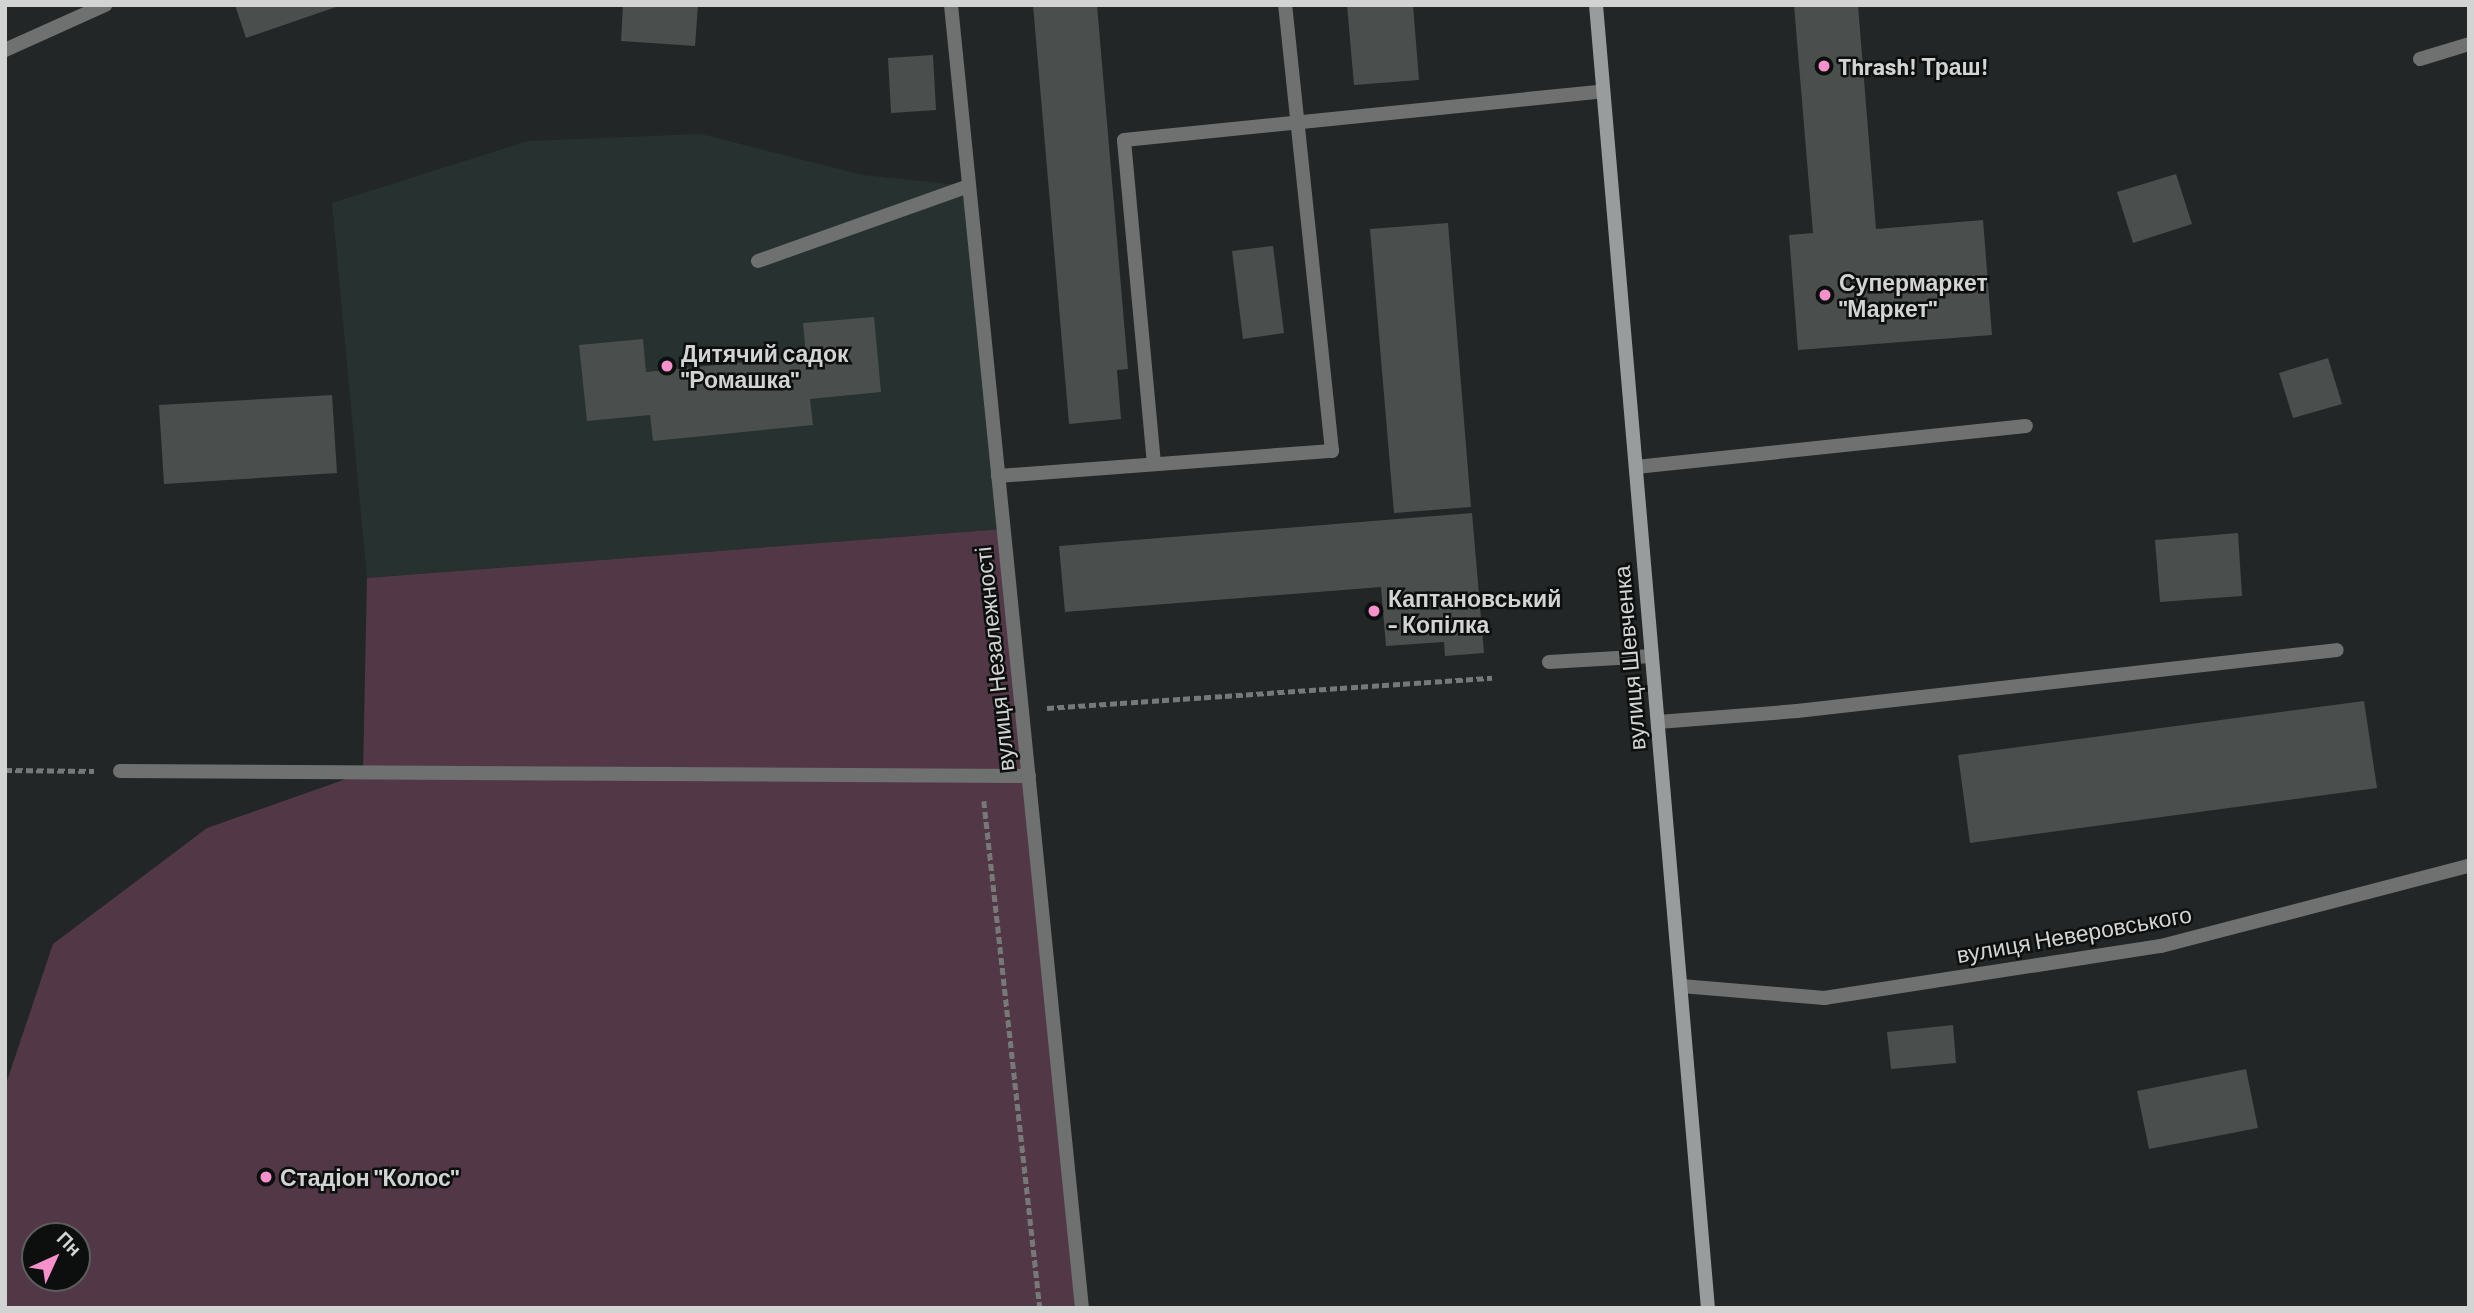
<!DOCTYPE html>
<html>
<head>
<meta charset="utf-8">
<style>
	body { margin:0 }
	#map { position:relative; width:2474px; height:1313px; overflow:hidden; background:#232626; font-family:Barlow,sans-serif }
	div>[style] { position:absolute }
	.built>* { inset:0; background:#263130 }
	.green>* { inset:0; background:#523846 }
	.building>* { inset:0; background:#4a4e4d }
	.path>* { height:4.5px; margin-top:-2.25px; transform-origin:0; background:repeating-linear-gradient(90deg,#777979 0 7px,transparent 0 10.5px) }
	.lane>* { height:14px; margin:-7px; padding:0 7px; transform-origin:7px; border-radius:7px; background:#6f7171 }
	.street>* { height:14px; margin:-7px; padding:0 7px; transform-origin:7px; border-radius:7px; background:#6f7171 }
	.secondary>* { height:14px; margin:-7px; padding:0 7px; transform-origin:7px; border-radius:7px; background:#999c9c }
	.dots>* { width:19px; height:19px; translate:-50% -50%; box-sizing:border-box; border:4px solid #0d0f0f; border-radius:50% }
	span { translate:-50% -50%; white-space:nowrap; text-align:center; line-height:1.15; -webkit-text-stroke:5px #0d0f0f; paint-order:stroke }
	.poi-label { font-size:23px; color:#d2d4d4; font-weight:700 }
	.left { translate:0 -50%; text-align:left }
	.street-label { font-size:23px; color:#d2d4d4 }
	.frame { position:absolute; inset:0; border:7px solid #d2d4d4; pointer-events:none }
	.north { position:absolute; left:21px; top:1222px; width:70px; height:70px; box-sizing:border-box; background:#0d0f0f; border:2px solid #5c5e5e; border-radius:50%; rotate:45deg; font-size:19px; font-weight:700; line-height:28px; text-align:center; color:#d2d4d4 }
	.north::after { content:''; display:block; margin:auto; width:24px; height:32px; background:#f890cc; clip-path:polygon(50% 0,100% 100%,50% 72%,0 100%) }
</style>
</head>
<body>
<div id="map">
	<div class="built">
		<i style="clip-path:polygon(701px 134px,863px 175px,969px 186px,1004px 529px,367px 578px,332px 203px,528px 141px)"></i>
	</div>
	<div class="green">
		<i style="clip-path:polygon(evenodd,1004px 529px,1082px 1308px,5px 1308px,5px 1087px,53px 944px,207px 828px,363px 773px,367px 578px,1004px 529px,35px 1236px,77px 1236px,77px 1278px,35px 1278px,35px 1236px)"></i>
	</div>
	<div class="building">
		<i style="clip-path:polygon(235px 5px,339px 5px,339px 6px,246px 38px)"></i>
		<i style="clip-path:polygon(623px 5px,698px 5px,695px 46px,621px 41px)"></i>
		<i style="clip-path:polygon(1033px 5px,1097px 5px,1128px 369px,1117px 370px,1121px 419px,1069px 424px)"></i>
		<i style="clip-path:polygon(1347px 5px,1413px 5px,1419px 80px,1354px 85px)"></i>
		<i style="clip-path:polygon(1794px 5px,1858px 5px,1876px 229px,1983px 220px,1992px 335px,1798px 350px,1789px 235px,1813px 233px)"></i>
		<i style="clip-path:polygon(933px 55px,936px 110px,891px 113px,888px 58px)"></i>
		<i style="clip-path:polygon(2176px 174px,2192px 224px,2133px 243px,2117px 192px)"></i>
		<i style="clip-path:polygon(1448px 223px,1471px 507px,1394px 513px,1370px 229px)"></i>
		<i style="clip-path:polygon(1273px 246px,1284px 333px,1243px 339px,1232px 251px)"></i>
		<i style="clip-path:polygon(874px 317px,881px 392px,810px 399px,813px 425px,653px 441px,650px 415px,587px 421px,579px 345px,643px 339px,646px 372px,806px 356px,803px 323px)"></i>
		<i style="clip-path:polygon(2328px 358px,2342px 404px,2293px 418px,2279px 373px)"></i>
		<i style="clip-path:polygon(332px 395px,337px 473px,164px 484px,159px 405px)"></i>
		<i style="clip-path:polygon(1472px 513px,1484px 653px,1445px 656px,1444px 642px,1386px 646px,1381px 587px,1065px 612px,1059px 546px)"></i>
		<i style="clip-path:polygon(2238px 533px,2242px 596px,2160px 602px,2155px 540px)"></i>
		<i style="clip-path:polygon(2364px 701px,2377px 788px,1970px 843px,1958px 755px)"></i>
		<i style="clip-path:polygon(1953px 1025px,1956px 1063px,1891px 1069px,1887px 1032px)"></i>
		<i style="clip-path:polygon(2246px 1069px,2258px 1128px,2149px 1149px,2137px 1091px)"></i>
	</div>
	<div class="path">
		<i style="left:1047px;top:708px;width:446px;rotate:-3.9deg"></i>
		<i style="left:5px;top:770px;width:89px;rotate:0.6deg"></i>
		<i style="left:984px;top:801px;width:510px;rotate:83.7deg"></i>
	</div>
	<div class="lane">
		<i style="left:758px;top:261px;width:224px;rotate:-19.6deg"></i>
		<i style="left:1154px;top:464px;width:325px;rotate:-95.3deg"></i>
		<i style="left:1124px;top:140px;width:481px;rotate:-5.8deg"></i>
		<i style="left:1636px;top:467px;width:392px;rotate:-6deg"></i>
		<i style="left:998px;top:476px;width:335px;rotate:-4.3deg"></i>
		<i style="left:1332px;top:451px;width:448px;rotate:-96deg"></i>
		<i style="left:1549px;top:662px;width:103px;rotate:-3.3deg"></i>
		<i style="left:1658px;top:722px;width:139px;rotate:-4.5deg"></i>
		<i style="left:1797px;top:711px;width:543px;rotate:-6.44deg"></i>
	</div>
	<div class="street">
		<i style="left:951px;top:5px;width:1310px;rotate:84.26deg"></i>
		<i style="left:5px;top:50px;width:110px;rotate:-24.2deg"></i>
		<i style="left:2420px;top:59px;width:51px;rotate:-17deg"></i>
		<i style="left:120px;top:771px;width:909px;rotate:0.32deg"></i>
		<i style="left:1681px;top:986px;width:144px;rotate:4.8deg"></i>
		<i style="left:1824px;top:998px;width:341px;rotate:-8.8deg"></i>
		<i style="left:2161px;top:946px;width:318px;rotate:-14.6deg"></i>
	</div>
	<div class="secondary">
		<i style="left:1596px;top:5px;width:1308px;rotate:85.09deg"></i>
	</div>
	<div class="dots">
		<i style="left:1824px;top:66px;background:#f890cc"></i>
		<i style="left:1825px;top:295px;background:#f890cc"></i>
		<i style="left:667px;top:366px;background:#f890cc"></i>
		<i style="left:1374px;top:611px;background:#f890cc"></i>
		<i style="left:266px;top:1177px;background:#f890cc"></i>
	</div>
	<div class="poi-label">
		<span class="left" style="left:1838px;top:66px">Thrash! Траш!</span>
		<span class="left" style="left:1839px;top:295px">Супермаркет<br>"Маркет"</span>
		<span class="left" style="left:681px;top:366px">Дитячий садок<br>"Ромашка"</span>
		<span class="left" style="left:1388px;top:611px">Каптановський<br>- Копілка</span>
		<span class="left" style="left:280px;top:1177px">Стадіон "Колос"</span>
	</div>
	<div class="street-label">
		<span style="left:1629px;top:658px;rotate:-95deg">вулиця Шевченка</span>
		<span style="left:994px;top:659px;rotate:-96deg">вулиця Незалежності</span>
		<span style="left:2074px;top:934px;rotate:-10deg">вулиця Неверовського</span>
	</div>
	<div class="frame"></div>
	<div class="north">Пн</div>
</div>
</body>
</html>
